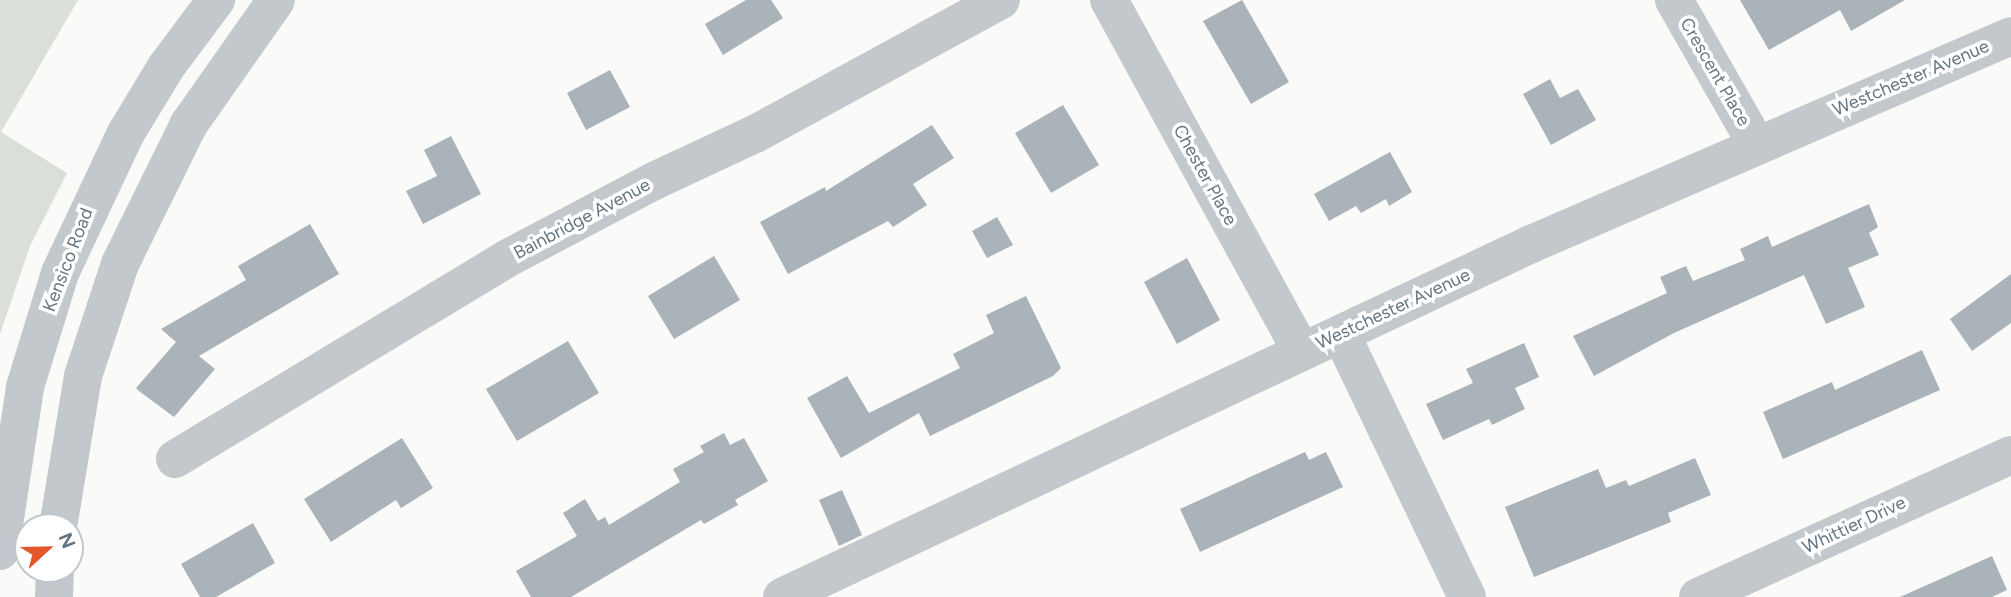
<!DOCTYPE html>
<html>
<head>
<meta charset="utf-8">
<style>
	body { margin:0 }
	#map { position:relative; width:2011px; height:597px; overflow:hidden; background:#fafaf8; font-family:Figtree,sans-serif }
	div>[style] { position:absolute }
	.green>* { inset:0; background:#dadfd7 }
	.building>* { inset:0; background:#aab3b9 }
	.minor>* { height:38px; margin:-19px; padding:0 19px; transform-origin:19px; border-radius:19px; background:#c3c8cc }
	span { translate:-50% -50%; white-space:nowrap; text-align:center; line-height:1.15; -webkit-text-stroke:7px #fff; paint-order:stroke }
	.street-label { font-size:18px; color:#657683 }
	.north { position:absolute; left:14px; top:513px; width:70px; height:70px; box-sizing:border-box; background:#fff; border:2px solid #c1c8cd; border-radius:50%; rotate:68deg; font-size:19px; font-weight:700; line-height:28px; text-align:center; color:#657683 }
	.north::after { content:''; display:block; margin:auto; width:24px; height:32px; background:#e4572e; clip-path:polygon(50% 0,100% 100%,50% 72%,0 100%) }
</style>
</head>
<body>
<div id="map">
	<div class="green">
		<i style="clip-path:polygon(0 0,78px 0,1px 132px,67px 173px,30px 246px,0 334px)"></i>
	</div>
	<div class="building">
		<i style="clip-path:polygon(746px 0,771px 0,783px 18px,723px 55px,705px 24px)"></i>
		<i style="clip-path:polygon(1242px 0,1289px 82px,1251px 104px,1203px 21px)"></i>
		<i style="clip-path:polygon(1740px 0,1905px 0,1851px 31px,1840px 10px,1769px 50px)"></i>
		<i style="clip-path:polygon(610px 70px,630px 107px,586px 130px,567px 93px)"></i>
		<i style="clip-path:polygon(1550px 79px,1560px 98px,1578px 89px,1596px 120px,1551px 145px,1523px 94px)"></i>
		<i style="clip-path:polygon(1063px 105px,1099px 165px,1051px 193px,1015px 133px)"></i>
		<i style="clip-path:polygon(932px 125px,954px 158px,913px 184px,927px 205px,893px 227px,888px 221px,788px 274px,760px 222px,825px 187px,826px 191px)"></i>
		<i style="clip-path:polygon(451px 136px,481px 194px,423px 224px,406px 191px,437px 176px,424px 150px)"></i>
		<i style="clip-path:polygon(1390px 152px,1412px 192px,1389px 206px,1386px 199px,1361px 213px,1356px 206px,1329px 221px,1314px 194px)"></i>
		<i style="clip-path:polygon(1869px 204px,1878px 227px,1869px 233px,1879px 255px,1848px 268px,1865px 307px,1826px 324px,1804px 275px,1674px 333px,1594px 376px,1573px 336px,1667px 293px,1660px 277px,1686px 266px,1693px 281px,1745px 260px,1740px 249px,1768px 236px,1772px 247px)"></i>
		<i style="clip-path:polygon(997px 217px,1013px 245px,987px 258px,972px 231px)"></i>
		<i style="clip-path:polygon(310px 224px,339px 274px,199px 356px,215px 369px,174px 417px,139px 391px,136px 388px,176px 342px,161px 329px,246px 280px,238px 266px)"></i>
		<i style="clip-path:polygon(714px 256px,740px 300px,674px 339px,648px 296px)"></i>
		<i style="clip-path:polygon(1187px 258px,1220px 320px,1177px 344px,1144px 282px)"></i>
		<i style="clip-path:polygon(2011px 274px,2011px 323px,1972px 351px,1950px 319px)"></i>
		<i style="clip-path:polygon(1026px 296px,1061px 368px,1053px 376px,930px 436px,919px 413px,841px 458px,807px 398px,847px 376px,869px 413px,960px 368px,953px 354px,994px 333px,986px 315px)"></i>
		<i style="clip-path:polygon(568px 341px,599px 393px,517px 441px,486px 389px)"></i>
		<i style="clip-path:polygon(1524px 343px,1539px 377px,1515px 388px,1525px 409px,1492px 425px,1489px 419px,1443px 440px,1426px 404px,1473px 383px,1466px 369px)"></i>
		<i style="clip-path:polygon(1922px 350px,1940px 390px,1783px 459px,1763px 412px,1832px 382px,1835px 390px)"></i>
		<i style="clip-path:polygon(724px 433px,730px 445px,744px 438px,768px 481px,735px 500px,738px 505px,704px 524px,701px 520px,571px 597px,531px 597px,516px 571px,577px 536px,563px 513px,585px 499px,598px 521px,605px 517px,609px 525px,680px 482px,673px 469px,704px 452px,700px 446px)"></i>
		<i style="clip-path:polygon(402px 438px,433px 488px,401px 508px,396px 500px,331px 542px,304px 499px)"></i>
		<i style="clip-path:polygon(1305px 452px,1309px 460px,1326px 452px,1343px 487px,1200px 552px,1180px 509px)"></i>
		<i style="clip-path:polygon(1695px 458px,1711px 495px,1668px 513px,1671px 522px,1534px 577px,1505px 507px,1598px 469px,1606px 488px,1626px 480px,1629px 486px)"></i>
		<i style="clip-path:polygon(842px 490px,862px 535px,839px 546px,819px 500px)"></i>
		<i style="clip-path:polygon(253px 523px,275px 563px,216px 597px,200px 597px,181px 564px)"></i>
		<i style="clip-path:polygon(1992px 556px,2007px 590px,1992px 597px,1900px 597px)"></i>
	</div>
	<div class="minor">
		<i style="left:1109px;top:0;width:400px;rotate:61.3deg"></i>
		<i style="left:1674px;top:0;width:166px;rotate:60.3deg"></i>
		<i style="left:1342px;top:336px;width:289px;rotate:64.4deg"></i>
		<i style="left:175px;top:459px;width:389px;rotate:-31.1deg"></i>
		<i style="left:508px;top:258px;width:165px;rotate:-27.8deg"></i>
		<i style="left:654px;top:181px;width:111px;rotate:-25deg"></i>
		<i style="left:755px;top:134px;width:280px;rotate:-28.6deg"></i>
		<i style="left:58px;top:527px;width:153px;rotate:-80.6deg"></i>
		<i style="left:83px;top:376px;width:118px;rotate:-71.7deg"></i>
		<i style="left:120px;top:264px;width:156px;rotate:-63.8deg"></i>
		<i style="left:189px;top:124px;width:151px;rotate:-54.9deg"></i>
		<i style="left:0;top:551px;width:166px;rotate:-81.3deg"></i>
		<i style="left:25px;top:387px;width:119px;rotate:-72.9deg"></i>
		<i style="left:60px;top:273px;width:155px;rotate:-64.8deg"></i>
		<i style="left:126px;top:133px;width:77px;rotate:-58.8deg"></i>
		<i style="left:166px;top:67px;width:84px;rotate:-53.3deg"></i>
		<i style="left:54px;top:597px;width:28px;rotate:-88deg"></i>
		<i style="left:782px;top:597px;width:826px;rotate:-25.23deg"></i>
		<i style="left:1529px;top:245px;width:525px;rotate:-23.44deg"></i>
		<i style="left:1698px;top:597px;width:344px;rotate:-24.4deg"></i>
	</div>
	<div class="street-label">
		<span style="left:1715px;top:72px;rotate:60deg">Crescent Place</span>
		<span style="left:1911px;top:78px;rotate:-23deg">Westchester Avenue</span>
		<span style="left:1205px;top:175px;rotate:61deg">Chester Place</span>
		<span style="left:582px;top:219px;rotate:-28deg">Bainbridge Avenue</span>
		<span style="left:68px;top:260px;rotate:-69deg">Kensico Road</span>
		<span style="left:1393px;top:309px;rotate:-25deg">Westchester Avenue</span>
		<span style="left:1854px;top:525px;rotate:-25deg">Whittier Drive</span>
	</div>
	<div class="north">N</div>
</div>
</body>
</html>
